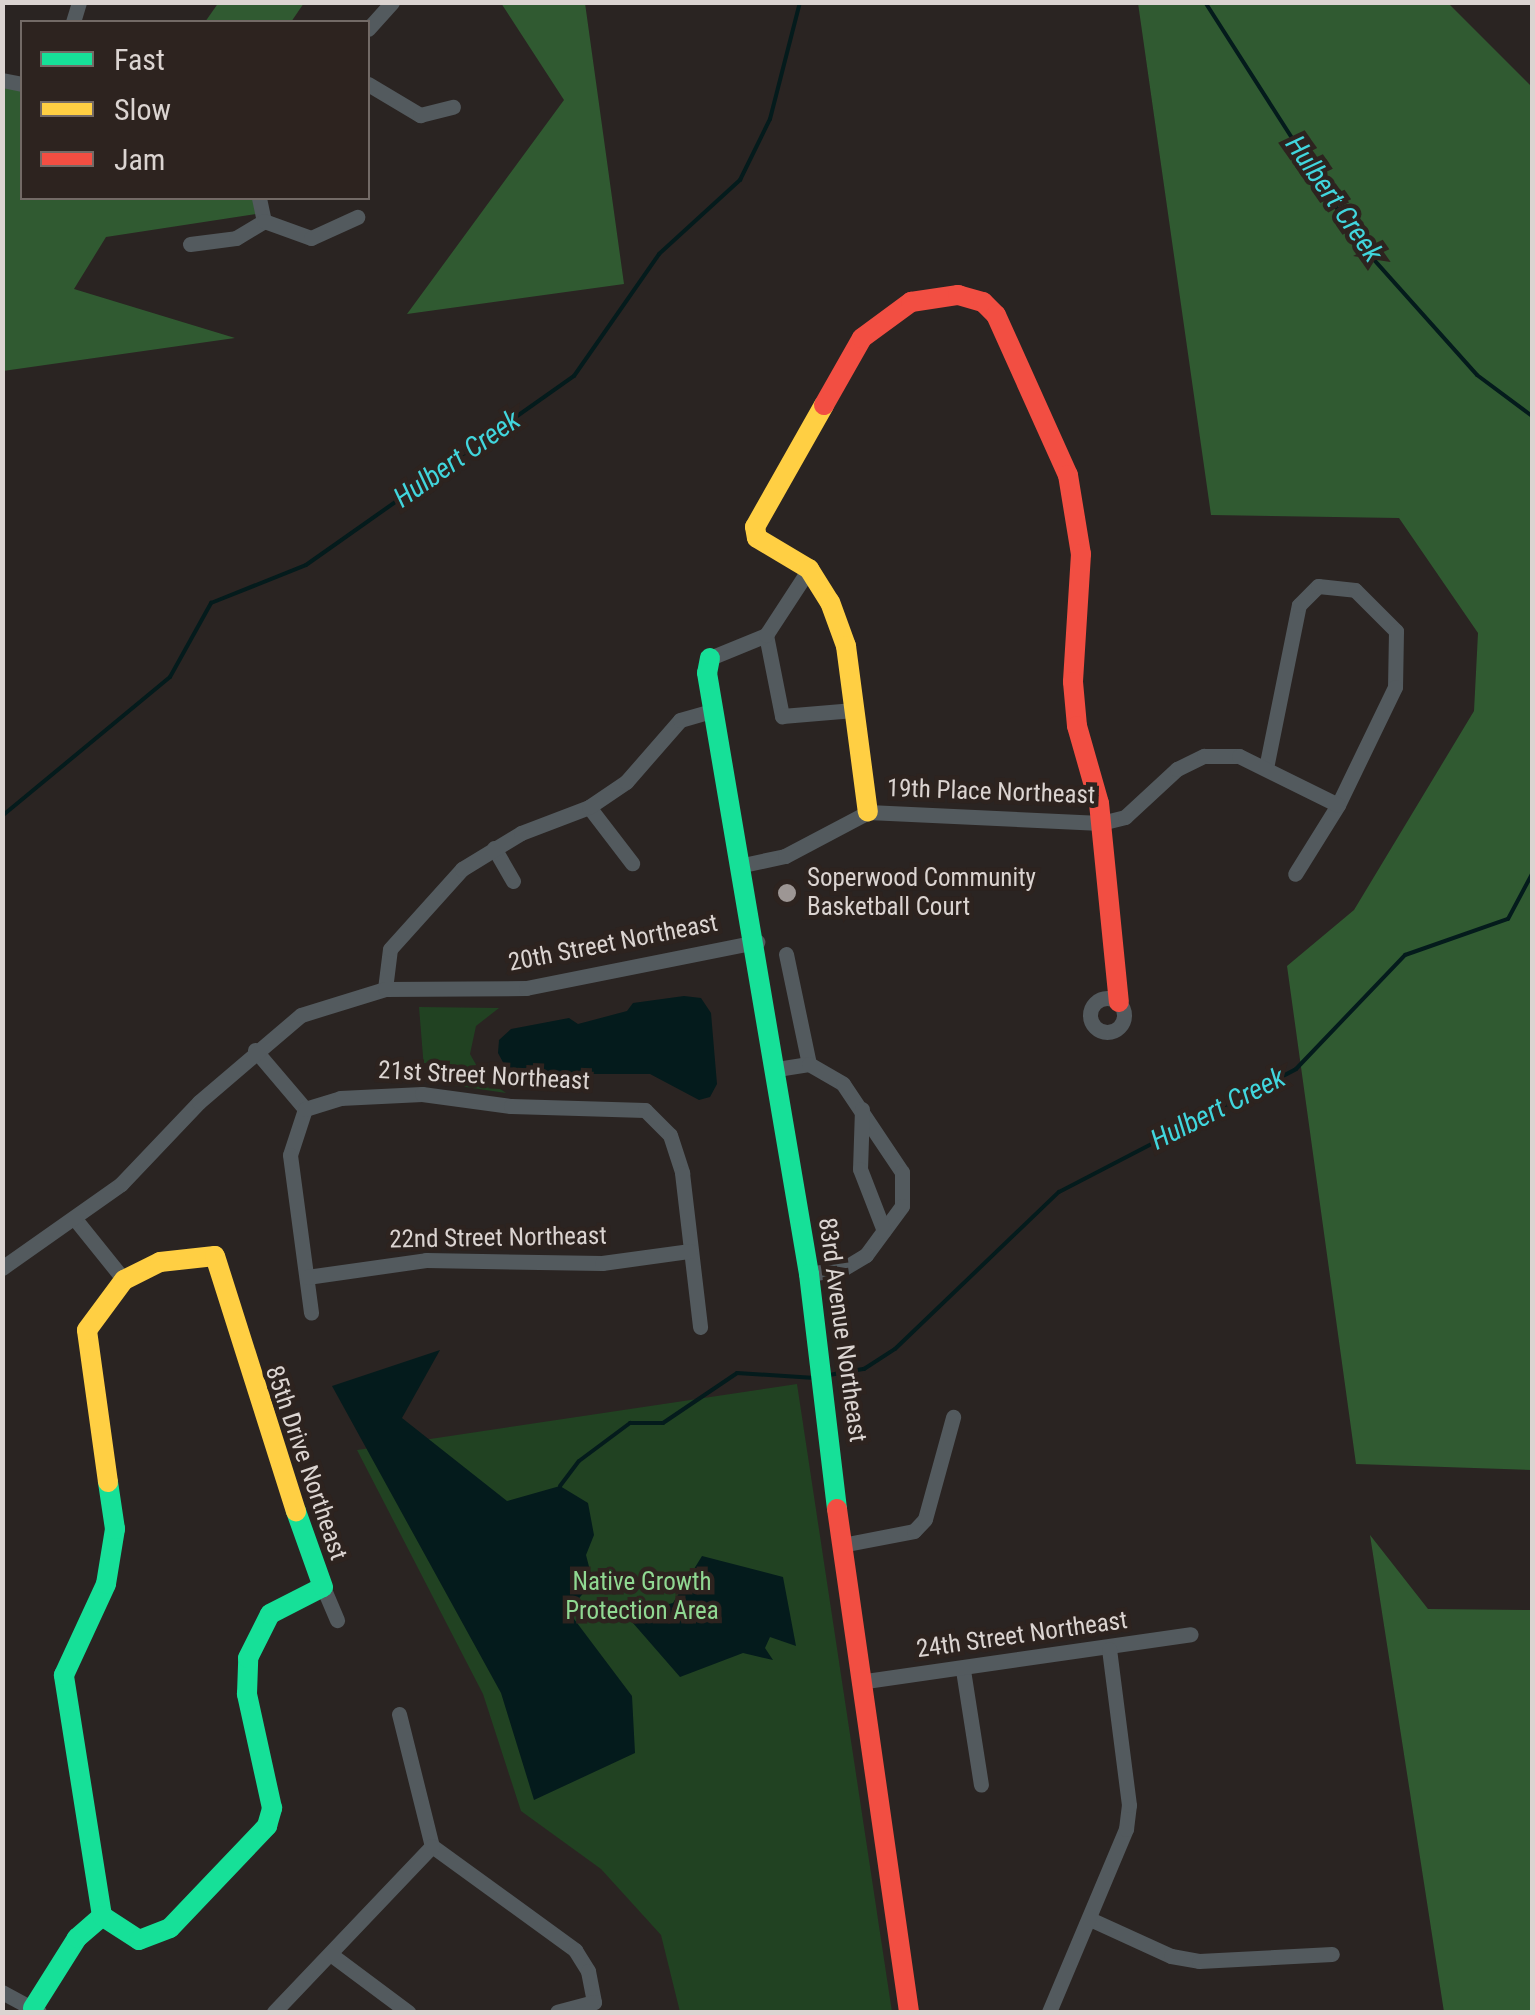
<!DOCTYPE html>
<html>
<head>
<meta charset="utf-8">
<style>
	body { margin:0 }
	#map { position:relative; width:1535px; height:2015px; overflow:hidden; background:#2a2422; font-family:"Roboto Condensed",sans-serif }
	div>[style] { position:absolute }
	.green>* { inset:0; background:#214222 }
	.forest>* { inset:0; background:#305a31 }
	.water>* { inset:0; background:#041b1c }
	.stream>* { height:4px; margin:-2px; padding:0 2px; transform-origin:2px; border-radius:2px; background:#041b1c }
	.street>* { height:15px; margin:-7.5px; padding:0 7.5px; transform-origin:7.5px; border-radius:7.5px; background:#535a5e }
	.street>.ring { margin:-7.5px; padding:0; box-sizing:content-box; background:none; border:15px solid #535a5e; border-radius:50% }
	.fast>* { height:20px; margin:-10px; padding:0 10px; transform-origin:10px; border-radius:10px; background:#16e098 }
	.slow>* { height:20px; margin:-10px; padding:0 10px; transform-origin:10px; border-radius:10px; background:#ffcf43 }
	.jam>* { height:20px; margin:-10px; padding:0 10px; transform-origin:10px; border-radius:10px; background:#f24e42 }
	.dots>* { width:28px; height:28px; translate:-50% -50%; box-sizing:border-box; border:5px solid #2d231f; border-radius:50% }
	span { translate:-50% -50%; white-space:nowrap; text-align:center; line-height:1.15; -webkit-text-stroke:9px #2d231f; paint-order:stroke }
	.street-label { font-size:25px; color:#dbd4d1 }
	.poi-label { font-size:25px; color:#dbd4d1 }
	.left { translate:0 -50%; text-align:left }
	.park-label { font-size:25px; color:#90d892 }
	.water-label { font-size:28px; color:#41d6dd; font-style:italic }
	.frame { position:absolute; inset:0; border:5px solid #dbd4d1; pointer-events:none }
	.legend { position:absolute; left:20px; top:20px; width:350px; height:180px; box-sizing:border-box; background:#2d231f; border:2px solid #736a66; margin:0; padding:12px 18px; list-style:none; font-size:30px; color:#dbd4d1 }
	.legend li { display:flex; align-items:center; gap:20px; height:50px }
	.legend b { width:50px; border:2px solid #736a66 }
</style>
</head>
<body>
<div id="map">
	<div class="green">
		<i style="clip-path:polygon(419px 1007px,499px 1008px,476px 1026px,470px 1054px,483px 1077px,506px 1093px,425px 1081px)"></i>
		<i style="clip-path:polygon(797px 1384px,892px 2012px,680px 2012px,661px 1935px,601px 1869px,521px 1811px,483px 1694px,357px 1450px)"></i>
	</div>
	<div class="forest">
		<i style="clip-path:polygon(219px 2px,304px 2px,304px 3px,291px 22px,205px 22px)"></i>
		<i style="clip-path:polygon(501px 3px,585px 3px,624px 284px,407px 314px,564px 100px)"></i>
		<i style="clip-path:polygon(1138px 3px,1448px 3px,1532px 87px,1532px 1470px,1356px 1464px,1287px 966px,1354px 910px,1474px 711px,1478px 633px,1399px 518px,1211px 515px)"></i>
		<i style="clip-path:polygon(2px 80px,22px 84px,22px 198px,259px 198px,262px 213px,106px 237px,74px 289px,235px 338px,3px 371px)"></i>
		<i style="clip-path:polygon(1370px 1535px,1428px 1609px,1532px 1610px,1532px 2012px,1444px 2012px)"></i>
	</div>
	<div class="water">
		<i style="clip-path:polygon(684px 996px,701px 998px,711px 1013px,717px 1084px,710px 1097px,699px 1100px,650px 1074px,533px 1074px,505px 1066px,498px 1053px,499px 1040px,511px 1029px,569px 1018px,578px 1024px,627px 1011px,633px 1003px)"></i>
		<i style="clip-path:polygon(440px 1350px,402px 1418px,507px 1501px,560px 1486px,588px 1503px,594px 1535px,586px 1555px,593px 1582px,568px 1611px,632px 1696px,635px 1753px,534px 1800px,501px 1693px,332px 1386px)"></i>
		<i style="clip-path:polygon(702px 1556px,783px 1577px,796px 1646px,770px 1637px,765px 1648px,773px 1660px,743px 1653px,680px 1677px,626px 1615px,673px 1603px)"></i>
	</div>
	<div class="stream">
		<i style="left:1205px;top:2px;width:286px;rotate:57.4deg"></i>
		<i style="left:1359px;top:243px;width:177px;rotate:48.2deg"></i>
		<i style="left:1477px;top:375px;width:69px;rotate:36.7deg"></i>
		<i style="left:2px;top:816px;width:218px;rotate:-39.6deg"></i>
		<i style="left:170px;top:677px;width:85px;rotate:-61deg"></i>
		<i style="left:211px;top:603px;width:102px;rotate:-21.8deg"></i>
		<i style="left:306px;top:565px;width:328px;rotate:-35.2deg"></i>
		<i style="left:574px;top:376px;width:149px;rotate:-55.1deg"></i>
		<i style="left:659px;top:254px;width:110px;rotate:-42.4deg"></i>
		<i style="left:740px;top:180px;width:68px;rotate:-63.8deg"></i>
		<i style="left:770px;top:119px;width:121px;rotate:-75.6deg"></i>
		<i style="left:829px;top:1375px;width:36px;rotate:-10deg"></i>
		<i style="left:864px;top:1369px;width:37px;rotate:-33deg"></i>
		<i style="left:895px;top:1349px;width:227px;rotate:-43.8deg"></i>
		<i style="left:1059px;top:1192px;width:267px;rotate:-27.4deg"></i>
		<i style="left:1296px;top:1069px;width:158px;rotate:-46.3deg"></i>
		<i style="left:1405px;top:955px;width:109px;rotate:-19.3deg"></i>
		<i style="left:1508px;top:919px;width:51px;rotate:-61.9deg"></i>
		<i style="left:560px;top:1486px;width:31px;rotate:-53deg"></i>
		<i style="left:579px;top:1461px;width:64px;rotate:-36.7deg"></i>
		<i style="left:630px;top:1423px;width:33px"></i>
		<i style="left:663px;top:1423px;width:89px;rotate:-34deg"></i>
		<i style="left:737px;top:1373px;width:78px;rotate:3.7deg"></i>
	</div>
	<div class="street">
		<i style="left:73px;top:22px;width:21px;rotate:-73deg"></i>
		<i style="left:368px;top:29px;width:36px;rotate:-48deg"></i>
		<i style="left:2px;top:80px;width:20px;rotate:11deg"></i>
		<i style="left:368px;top:84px;width:61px;rotate:30.8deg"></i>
		<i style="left:420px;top:115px;width:34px;rotate:-14deg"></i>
		<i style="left:259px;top:198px;width:24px;rotate:78deg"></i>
		<i style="left:190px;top:244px;width:46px;rotate:-7.4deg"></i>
		<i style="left:236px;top:238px;width:33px;rotate:-31deg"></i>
		<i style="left:264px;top:221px;width:50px;rotate:19.9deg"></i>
		<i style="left:311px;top:238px;width:51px;rotate:-24.5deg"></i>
		<i style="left:766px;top:635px;width:83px;rotate:78.8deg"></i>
		<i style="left:782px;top:716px;width:72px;rotate:-4.8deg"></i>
		<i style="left:710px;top:658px;width:61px;rotate:-22.3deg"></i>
		<i style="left:766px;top:635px;width:79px;rotate:-56.9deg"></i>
		<i style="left:1266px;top:768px;width:166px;rotate:-78.6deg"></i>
		<i style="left:1299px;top:605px;width:27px;rotate:-45deg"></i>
		<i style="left:1318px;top:586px;width:37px;rotate:6deg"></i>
		<i style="left:1355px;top:590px;width:58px;rotate:45deg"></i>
		<i style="left:1396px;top:631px;width:56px;rotate:91deg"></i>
		<i style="left:1395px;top:687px;width:131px;rotate:115.8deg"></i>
		<i style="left:1338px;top:805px;width:81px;rotate:121.9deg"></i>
		<i style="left:589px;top:807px;width:71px;rotate:52.5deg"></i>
		<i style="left:494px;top:848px;width:38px;rotate:60deg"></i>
		<i style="left:743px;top:865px;width:43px;rotate:-12.1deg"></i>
		<i style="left:785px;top:856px;width:94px;rotate:-27.9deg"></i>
		<i style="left:868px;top:812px;width:233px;rotate:2.7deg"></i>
		<i style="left:1101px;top:823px;width:25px;rotate:-14deg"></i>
		<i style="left:1125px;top:817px;width:71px;rotate:-42.7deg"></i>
		<i style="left:1177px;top:769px;width:30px;rotate:-26deg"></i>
		<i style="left:1204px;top:756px;width:35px"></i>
		<i style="left:1239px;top:756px;width:110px;rotate:26.3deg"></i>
		<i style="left:786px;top:954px;width:112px;rotate:78.2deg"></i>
		<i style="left:385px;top:989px;width:40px;rotate:-82.9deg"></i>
		<i style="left:390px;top:949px;width:108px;rotate:-48deg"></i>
		<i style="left:462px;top:869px;width:69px;rotate:-31.4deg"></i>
		<i style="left:521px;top:833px;width:73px;rotate:-20.9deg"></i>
		<i style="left:589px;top:807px;width:45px;rotate:-34deg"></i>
		<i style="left:626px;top:782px;width:82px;rotate:-48.9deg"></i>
		<i style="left:680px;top:720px;width:35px;rotate:-16deg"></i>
		<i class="ring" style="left:1090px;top:998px;width:19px;height:19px"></i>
		<i style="left:255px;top:1050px;width:77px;rotate:49.7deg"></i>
		<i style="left:305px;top:1109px;width:48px;rotate:108.1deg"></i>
		<i style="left:290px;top:1155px;width:159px;rotate:82.4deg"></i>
		<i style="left:777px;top:1069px;width:32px;rotate:-9deg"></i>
		<i style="left:809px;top:1064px;width:39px;rotate:30deg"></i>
		<i style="left:843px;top:1084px;width:106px;rotate:56.2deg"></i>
		<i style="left:902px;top:1172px;width:34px;rotate:90deg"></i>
		<i style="left:902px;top:1206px;width:61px;rotate:126.3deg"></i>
		<i style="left:866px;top:1255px;width:26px;rotate:149deg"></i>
		<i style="left:844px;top:1268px;width:36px;rotate:170deg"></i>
		<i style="left:305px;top:1109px;width:37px;rotate:-17deg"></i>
		<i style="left:340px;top:1098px;width:82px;rotate:-2.8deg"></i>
		<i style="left:422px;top:1094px;width:90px;rotate:7.7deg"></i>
		<i style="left:511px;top:1106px;width:134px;rotate:1.7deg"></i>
		<i style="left:645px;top:1110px;width:35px;rotate:45deg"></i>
		<i style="left:670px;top:1135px;width:40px;rotate:72deg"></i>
		<i style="left:682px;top:1173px;width:155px;rotate:83.3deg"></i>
		<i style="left:862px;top:1109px;width:60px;rotate:91.9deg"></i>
		<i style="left:860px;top:1169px;width:66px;rotate:68.8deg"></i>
		<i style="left:75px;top:1219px;width:78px;rotate:51.2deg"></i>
		<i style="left:2px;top:1268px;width:146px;rotate:-35.2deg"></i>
		<i style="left:121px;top:1184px;width:113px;rotate:-46.4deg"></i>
		<i style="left:199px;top:1102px;width:134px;rotate:-40.5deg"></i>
		<i style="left:301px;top:1015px;width:88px;rotate:-17.2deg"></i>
		<i style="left:385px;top:989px;width:141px;rotate:-0.4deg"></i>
		<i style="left:526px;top:988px;width:236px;rotate:-11.3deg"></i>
		<i style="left:307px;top:1277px;width:120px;rotate:-8.1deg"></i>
		<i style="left:426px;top:1260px;width:176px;rotate:1deg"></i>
		<i style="left:602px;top:1263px;width:89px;rotate:-7.8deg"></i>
		<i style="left:847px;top:1544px;width:68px;rotate:-11deg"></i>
		<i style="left:914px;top:1531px;width:16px;rotate:-47deg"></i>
		<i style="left:925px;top:1519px;width:106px;rotate:-74.6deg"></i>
		<i style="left:323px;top:1587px;width:36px;rotate:67deg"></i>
		<i style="left:963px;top:1670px;width:116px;rotate:81.1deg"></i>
		<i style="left:859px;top:1682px;width:335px;rotate:-8.2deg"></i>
		<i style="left:399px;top:1714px;width:136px;rotate:76deg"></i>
		<i style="left:432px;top:1846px;width:177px;rotate:36deg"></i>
		<i style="left:575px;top:1950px;width:25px;rotate:58deg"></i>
		<i style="left:588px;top:1971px;width:32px;rotate:79deg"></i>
		<i style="left:594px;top:2002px;width:38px;rotate:165deg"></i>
		<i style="left:1092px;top:1920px;width:87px;rotate:24.5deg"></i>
		<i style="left:1171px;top:1956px;width:28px;rotate:10deg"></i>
		<i style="left:1199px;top:1961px;width:133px;rotate:-3deg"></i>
		<i style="left:333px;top:1956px;width:94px;rotate:36.7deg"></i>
		<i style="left:2px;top:1992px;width:42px;rotate:28.4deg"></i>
		<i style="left:274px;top:2012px;width:229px;rotate:-46.4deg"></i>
		<i style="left:1049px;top:2012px;width:199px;rotate:-67.2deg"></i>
		<i style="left:1126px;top:1829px;width:24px;rotate:-83deg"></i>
		<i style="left:1129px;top:1805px;width:157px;rotate:-97.3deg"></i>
	</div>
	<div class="fast">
		<i style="left:710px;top:658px;width:15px;rotate:101deg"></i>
		<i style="left:707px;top:673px;width:610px;rotate:80.37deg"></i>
		<i style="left:809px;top:1274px;width:237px;rotate:83.2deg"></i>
		<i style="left:102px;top:1916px;width:244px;rotate:-99deg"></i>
		<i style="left:64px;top:1675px;width:100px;rotate:-65.2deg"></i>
		<i style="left:106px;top:1584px;width:56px;rotate:-80.7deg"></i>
		<i style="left:115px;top:1529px;width:48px;rotate:-98.5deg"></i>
		<i style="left:33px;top:2008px;width:83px;rotate:-57.8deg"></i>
		<i style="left:77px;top:1938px;width:33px;rotate:-41deg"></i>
		<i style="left:102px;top:1916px;width:44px;rotate:33deg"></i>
		<i style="left:139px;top:1940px;width:33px;rotate:-21deg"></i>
		<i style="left:170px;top:1928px;width:141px;rotate:-46.4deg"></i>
		<i style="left:267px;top:1826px;width:19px;rotate:-74deg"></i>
		<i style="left:272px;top:1808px;width:117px;rotate:-102.4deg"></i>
		<i style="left:247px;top:1694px;width:36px;rotate:-88deg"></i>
		<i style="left:248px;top:1658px;width:49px;rotate:-63.4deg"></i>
		<i style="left:270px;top:1614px;width:59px;rotate:-27deg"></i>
		<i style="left:323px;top:1587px;width:81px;rotate:-109.6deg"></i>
	</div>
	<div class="slow">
		<i style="left:824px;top:405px;width:140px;rotate:119.5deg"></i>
		<i style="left:755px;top:527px;width:11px;rotate:80deg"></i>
		<i style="left:757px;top:538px;width:61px;rotate:30.8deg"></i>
		<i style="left:809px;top:569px;width:39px;rotate:58deg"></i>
		<i style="left:830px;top:602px;width:47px;rotate:70deg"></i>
		<i style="left:846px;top:646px;width:167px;rotate:82.5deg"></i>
		<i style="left:108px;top:1482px;width:153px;rotate:-97.9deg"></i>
		<i style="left:87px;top:1330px;width:62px;rotate:-53.5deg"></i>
		<i style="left:124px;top:1280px;width:40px;rotate:-26.6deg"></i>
		<i style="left:160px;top:1262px;width:55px;rotate:-6.2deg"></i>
		<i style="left:215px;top:1256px;width:268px;rotate:72.4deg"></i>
	</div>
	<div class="jam">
		<i style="left:824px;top:405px;width:77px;rotate:-60.4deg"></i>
		<i style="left:862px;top:338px;width:61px;rotate:-36.3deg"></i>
		<i style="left:911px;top:302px;width:48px;rotate:-8.5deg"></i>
		<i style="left:958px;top:295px;width:26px;rotate:16deg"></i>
		<i style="left:983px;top:302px;width:18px;rotate:45deg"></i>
		<i style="left:996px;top:315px;width:175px;rotate:65.8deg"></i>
		<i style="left:1068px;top:475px;width:80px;rotate:80.7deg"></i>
		<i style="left:1081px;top:554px;width:128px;rotate:93.6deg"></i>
		<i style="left:1073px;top:682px;width:44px;rotate:84.8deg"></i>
		<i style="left:1077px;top:726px;width:80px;rotate:74.1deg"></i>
		<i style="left:1099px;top:803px;width:200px;rotate:84.3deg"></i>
		<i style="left:837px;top:1509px;width:508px;rotate:81.85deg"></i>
	</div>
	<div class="dots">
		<i style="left:787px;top:893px;background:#9d9694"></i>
	</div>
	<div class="street-label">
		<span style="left:991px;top:792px;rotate:2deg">19th Place Northeast</span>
		<span style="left:613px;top:943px;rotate:-11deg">20th Street Northeast</span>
		<span style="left:484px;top:1076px;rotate:3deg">21st Street Northeast</span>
		<span style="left:498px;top:1238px;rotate:-1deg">22nd Street Northeast</span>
		<span style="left:842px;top:1330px;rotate:82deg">83rd Avenue Northeast</span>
		<span style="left:306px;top:1463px;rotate:71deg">85th Drive Northeast</span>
		<span style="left:1022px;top:1635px;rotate:-8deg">24th Street Northeast</span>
	</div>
	<div class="poi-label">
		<span class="left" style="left:807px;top:893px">Soperwood Community<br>Basketball Court</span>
	</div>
	<div class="park-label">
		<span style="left:642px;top:1597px">Native Growth<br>Protection Area</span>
	</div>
	<div class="water-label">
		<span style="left:1334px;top:199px;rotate:55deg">Hulbert Creek</span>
		<span style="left:457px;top:459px;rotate:-35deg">Hulbert Creek</span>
		<span style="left:1218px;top:1109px;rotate:-27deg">Hulbert Creek</span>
	</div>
	<div class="frame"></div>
	<ul class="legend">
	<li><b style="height:12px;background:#16e098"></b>Fast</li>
	<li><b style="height:12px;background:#ffcf43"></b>Slow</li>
	<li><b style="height:12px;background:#f24e42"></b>Jam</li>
	</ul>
</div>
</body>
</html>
